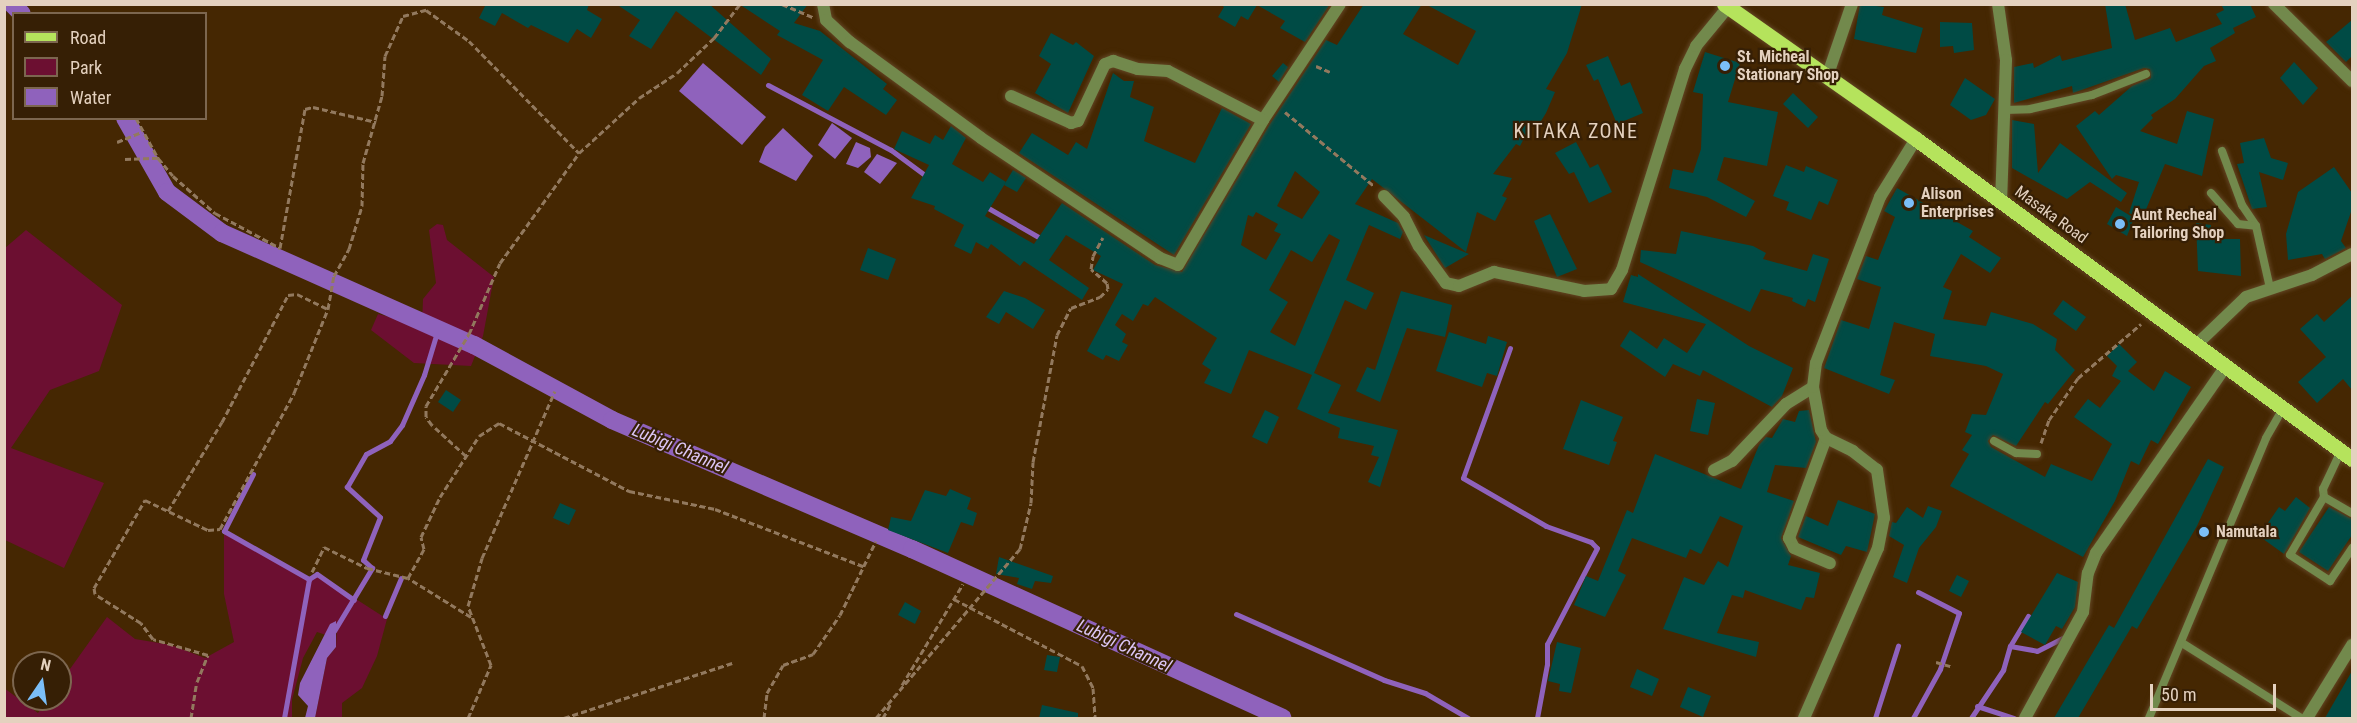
<!DOCTYPE html>
<html>
<head>
<meta charset="utf-8">
<style>
	body { margin:0 }
	#map { position:relative; width:2357px; height:723px; overflow:hidden; background:#452702; font-family:"Roboto Condensed",sans-serif }
	div>[style] { position:absolute }
	.green>* { inset:0; background:#6c0f31 }
	.water>* { inset:0; background:#8f62bc }
	.stream>* { height:5px; margin:-2.5px; padding:0 2.5px; transform-origin:2.5px; border-radius:2.5px; background:#8f62bc }
	.canal>* { height:18px; margin:-9px; padding:0 9px; transform-origin:9px; border-radius:9px; background:#8f62bc }
	.building>* { inset:0; background:#004b45 }
	.path>* { height:3px; margin-top:-1.5px; transform-origin:0; background:repeating-linear-gradient(90deg,#92795e 0 6px,transparent 0 9px) }
	.roads { filter:drop-shadow(0 0 2px #624624) drop-shadow(0 0 2px #624624) }
	.lane>* { height:8px; margin:-4px; padding:0 4px; transform-origin:4px; border-radius:4px; background:#72894c }
	.street>* { height:12px; margin:-6px; padding:0 6px; transform-origin:6px; border-radius:6px; background:#72894c }
	.primary>* { height:15px; margin:-7.5px; padding:0 7.5px; transform-origin:7.5px; border-radius:7.5px; background:#b5e35c }
	.dots>* { width:16px; height:16px; translate:-50% -50%; box-sizing:border-box; border:3px solid #361f05; border-radius:50% }
	span { translate:-50% -50%; white-space:nowrap; text-align:center; line-height:1.15; -webkit-text-stroke:4.5px #361f05; paint-order:stroke }
	.poi-label { font-size:16px; color:#e4d1bf; font-weight:700 }
	.left { translate:0 -50%; text-align:left }
	.street-label { font-size:16px; color:#e4d1bf }
	.water-label { font-size:18px; color:#dcc6f5; font-style:italic }
	.quarter-label { font-size:20px; color:#e4d1bf; letter-spacing:1.5px }
	.frame { position:absolute; inset:0; border:6px solid #e4d1bf; pointer-events:none }
	.legend { position:absolute; left:12px; top:12px; width:195px; height:108px; box-sizing:border-box; background:#361f05; border:2px solid #7c664f; margin:0; padding:8px 10px; list-style:none; font-size:18px; color:#e4d1bf }
	.legend li { display:flex; align-items:center; gap:12px; height:30px }
	.legend b { width:30px; border:2px solid #7c664f }
	.north { position:absolute; left:12px; top:651px; width:60px; height:60px; box-sizing:border-box; background:#361f05; border:2px solid #7c664f; border-radius:50%; rotate:13deg; font-size:16px; font-weight:700; line-height:24px; text-align:center; color:#e4d1bf }
	.north::after { content:''; display:block; margin:auto; width:21px; height:27px; background:#7bbef8; clip-path:polygon(50% 0,100% 100%,50% 72%,0 100%) }
	.scale { position:absolute; left:2150px; top:684px; width:126px; height:27px; box-sizing:border-box; border:3px solid #e4d1bf; border-top:0; padding-left:8px; font-size:18px; line-height:21px; white-space:nowrap; color:#e4d1bf; -webkit-text-stroke:4px #361f05; paint-order:stroke }
</style>
</head>
<body>
<div id="map">
	<div class="green">
		<i style="clip-path:polygon(437px 224px,443px 225px,447px 240px,494px 277px,483px 336px,471px 366px,414px 363px,371px 330px,378px 314px,422px 325px,423px 299px,436px 283px,429px 230px)"></i>
		<i style="clip-path:polygon(26px 230px,122px 305px,99px 371px,50px 390px,11px 448px,104px 483px,64px 568px,5px 540px,5px 248px)"></i>
		<i style="clip-path:polygon(224px 531px,309px 579px,317px 574px,387px 619px,377px 656px,362px 688px,342px 703px,342px 718px,315px 718px,327px 658px,336px 647px,337px 626px,330px 624px,326px 635px,317px 632px,303px 658px,292px 700px,292px 718px,5px 718px,4px 688px,38px 713px,48px 699px,60px 699px,60px 683px,107px 617px,135px 639px,171px 645px,205px 658px,234px 642px,224px 594px)"></i>
	</div>
	<div class="water">
		<i style="clip-path:polygon(703px 63px,766px 117px,742px 145px,679px 91px)"></i>
		<i style="clip-path:polygon(832px 123px,852px 138px,835px 159px,818px 145px)"></i>
		<i style="clip-path:polygon(783px 128px,813px 156px,796px 181px,759px 162px,765px 147px)"></i>
		<i style="clip-path:polygon(856px 142px,870px 148px,871px 157px,858px 168px,846px 164px)"></i>
		<i style="clip-path:polygon(877px 154px,897px 163px,880px 184px,864px 172px)"></i>
		<i style="clip-path:polygon(336px 621px,336px 647px,327px 658px,315px 718px,305px 718px,308px 706px,298px 695px,300px 683px,330px 624px)"></i>
	</div>
	<div class="stream">
		<i style="left:768px;top:85px;width:139px;rotate:27.9deg"></i>
		<i style="left:891px;top:150px;width:47px;rotate:36.4deg"></i>
		<i style="left:983px;top:205px;width:68px;rotate:30deg"></i>
		<i style="left:1510px;top:348px;width:138px;rotate:109.9deg"></i>
		<i style="left:1463px;top:478px;width:96px;rotate:30deg"></i>
		<i style="left:1546px;top:526px;width:48px;rotate:19.6deg"></i>
		<i style="left:1591px;top:542px;width:8px;rotate:45deg"></i>
		<i style="left:1597px;top:548px;width:108px;rotate:117.5deg"></i>
		<i style="left:1547px;top:644px;width:20px;rotate:90deg"></i>
		<i style="left:1547px;top:664px;width:55px;rotate:100.5deg"></i>
		<i style="left:253px;top:474px;width:64px;rotate:117deg"></i>
		<i style="left:224px;top:531px;width:98px;rotate:29.5deg"></i>
		<i style="left:309px;top:579px;width:9px;rotate:-32deg"></i>
		<i style="left:317px;top:574px;width:45px;rotate:35.1deg"></i>
		<i style="left:1236px;top:614px;width:162px;rotate:24deg"></i>
		<i style="left:1384px;top:680px;width:43px;rotate:17.6deg"></i>
		<i style="left:1425px;top:693px;width:50px;rotate:30.2deg"></i>
		<i style="left:385px;top:616px;width:41px;rotate:-67.2deg"></i>
		<i style="left:334px;top:631px;width:74px;rotate:-58.9deg"></i>
		<i style="left:372px;top:568px;width:12px;rotate:-138deg"></i>
		<i style="left:363px;top:560px;width:46px;rotate:-68.4deg"></i>
		<i style="left:380px;top:517px;width:45px;rotate:-137.7deg"></i>
		<i style="left:347px;top:487px;width:38px;rotate:-60deg"></i>
		<i style="left:366px;top:454px;width:27px;rotate:-28deg"></i>
		<i style="left:390px;top:441px;width:20px;rotate:-53deg"></i>
		<i style="left:402px;top:425px;width:55px;rotate:-66.3deg"></i>
		<i style="left:424px;top:375px;width:48px;rotate:-73.1deg"></i>
		<i style="left:2010px;top:646px;width:27px;rotate:10deg"></i>
		<i style="left:2037px;top:651px;width:31px;rotate:-27deg"></i>
		<i style="left:1977px;top:706px;width:39px;rotate:18deg"></i>
		<i style="left:284px;top:718px;width:141px;rotate:-79.8deg"></i>
		<i style="left:1875px;top:718px;width:76px;rotate:-72.3deg"></i>
		<i style="left:1913px;top:718px;width:56px;rotate:-61.1deg"></i>
		<i style="left:1940px;top:669px;width:59px;rotate:-71.3deg"></i>
		<i style="left:1959px;top:613px;width:46px;rotate:-152.9deg"></i>
		<i style="left:1971px;top:718px;width:58px;rotate:-56.3deg"></i>
		<i style="left:2003px;top:670px;width:25px;rotate:-74deg"></i>
		<i style="left:2010px;top:646px;width:35px;rotate:-59deg"></i>
	</div>
	<div class="canal">
		<i style="left:12px;top:4px;width:14px;rotate:45deg"></i>
		<i style="left:125px;top:118px;width:85px;rotate:60.4deg"></i>
		<i style="left:167px;top:192px;width:69px;rotate:36.7deg"></i>
		<i style="left:222px;top:233px;width:276px;rotate:24deg"></i>
		<i style="left:474px;top:345px;width:157px;rotate:28.5deg"></i>
		<i style="left:612px;top:420px;width:327px;rotate:23.3deg"></i>
		<i style="left:912px;top:549px;width:407px;rotate:24.5deg"></i>
	</div>
	<div class="building">
		<i style="clip-path:polygon(486px 4px,589px 4px,587px 10px,602px 19px,591px 38px,577px 29px,568px 43px,531px 25px,528px 28px,502px 13px,495px 26px,479px 18px)"></i>
		<i style="clip-path:polygon(616px 4px,709px 4px,771px 59px,761px 75px,676px 11px,651px 49px,629px 36px,640px 20px)"></i>
		<i style="clip-path:polygon(739px 4px,808px 4px,794px 23px,820px 31px,887px 84px,883px 89px,897px 100px,886px 115px,844px 87px,828px 111px,802px 95px,823px 60px,777px 35px,780px 31px)"></i>
		<i style="clip-path:polygon(1220px 4px,1330px 4px,1305px 42px,1280px 28px,1285px 21px,1257px 5px,1248px 20px,1241px 16px,1235px 27px,1218px 17px,1224px 7px)"></i>
		<i style="clip-path:polygon(evenodd,1364px 4px,1422px 4px,1403px 34px,1458px 65px,1476px 31px,1425px 4px,1582px 4px,1567px 53px,1546px 89px,1555px 92px,1546px 113px,1538px 126px,1532px 123px,1520px 146px,1516px 144px,1493px 174px,1512px 178px,1502px 196px,1507px 198px,1495px 221px,1477px 212px,1466px 252px,1372px 179px,1355px 204px,1398px 223px,1403px 232px,1400px 239px,1369px 225px,1346px 280px,1374px 293px,1366px 310px,1345px 300px,1314px 373px,1341px 385px,1328px 413px,1398px 430px,1380px 487px,1368px 482px,1379px 457px,1371px 455px,1374px 446px,1338px 438px,1340px 428px,1297px 409px,1312px 375px,1249px 350px,1231px 394px,1204px 383px,1211px 370px,1202px 364px,1217px 338px,1155px 297px,1148px 306px,1143px 304px,1133px 321px,1122px 314px,1115px 325px,1126px 334px,1122px 342px,1128px 345px,1119px 361px,1106px 355px,1103px 360px,1087px 351px,1123px 284px,1093px 270px,1101px 256px,1066px 235px,1049px 260px,1089px 288px,1082px 300px,1024px 261px,1020px 266px,991px 244px,988px 249px,976px 242px,971px 254px,954px 246px,964px 225px,934px 209px,935px 206px,911px 198px,929px 165px,894px 149px,902px 131px,930px 144px,935px 135px,943px 140px,951px 126px,966px 138px,952px 164px,983px 182px,990px 172px,1006px 182px,985px 216px,1034px 244px,1062px 203px,1155px 265px,1182px 272px,1270px 124px,1326px 40px,1337px 45px,1364px 4px,1295px 171px,1320px 192px,1302px 219px,1277px 206px,1295px 171px,1364px 4px,1256px 212px,1278px 224px,1274px 231px,1281px 234px,1266px 260px,1241px 245px,1248px 215px,1253px 217px,1256px 212px,1364px 4px,1329px 234px,1340px 240px,1295px 346px,1270px 332px,1288px 302px,1269px 290px,1291px 250px,1312px 262px,1329px 234px)"></i>
		<i style="clip-path:polygon(1860px 4px,1884px 7px,1882px 15px,1923px 28px,1916px 53px,1854px 39px)"></i>
		<i style="clip-path:polygon(2105px 4px,2125px 4px,2135px 40px,2170px 28px,2176px 42px,2222px 24px,2216px 14px,2224px 10px,2221px 4px,2250px 4px,2256px 17px,2233px 28px,2235px 33px,2210px 48px,2216px 61px,2204px 66px,2175px 99px,2151px 115px,2153px 118px,2140px 131px,2177px 144px,2187px 111px,2214px 119px,2202px 176px,2165px 164px,2142px 219px,2129px 213px,2139px 182px,2116px 175px,2112px 179px,2076px 126px,2095px 111px,2099px 115px,2132px 86px,2151px 78px,2150px 69px,2144px 68px,2073px 93px,2072px 86px,2014px 103px,2014px 67px,2033px 63px,2034px 68px,2060px 55px,2062px 61px,2112px 48px)"></i>
		<i style="clip-path:polygon(2352px 20px,2352px 56px,2346px 62px,2326px 42px)"></i>
		<i style="clip-path:polygon(1940px 22px,1972px 23px,1974px 50px,1954px 53px,1953px 46px,1940px 47px)"></i>
		<i style="clip-path:polygon(1051px 33px,1073px 45px,1076px 42px,1094px 56px,1068px 113px,1035px 93px,1051px 64px,1039px 56px)"></i>
		<i style="clip-path:polygon(1705px 52px,1740px 63px,1728px 102px,1778px 112px,1767px 166px,1724px 157px,1717px 180px,1755px 201px,1746px 217px,1707px 197px,1669px 188px,1673px 169px,1693px 173px,1701px 149px,1703px 94px,1693px 92px)"></i>
		<i style="clip-path:polygon(1608px 56px,1621px 86px,1630px 82px,1643px 113px,1617px 124px,1598px 79px,1594px 81px,1586px 65px)"></i>
		<i style="clip-path:polygon(2294px 62px,2318px 88px,2303px 105px,2280px 78px)"></i>
		<i style="clip-path:polygon(1283px 63px,1288px 67px,1279px 82px,1272px 76px)"></i>
		<i style="clip-path:polygon(1113px 73px,1124px 81px,1134px 81px,1130px 97px,1154px 107px,1144px 141px,1195px 163px,1222px 108px,1251px 124px,1174px 255px,1019px 153px,1032px 133px,1068px 155px,1076px 142px,1087px 149px)"></i>
		<i style="clip-path:polygon(1965px 78px,1995px 99px,1986px 115px,1971px 120px,1950px 105px)"></i>
		<i style="clip-path:polygon(1793px 93px,1818px 117px,1808px 128px,1783px 104px)"></i>
		<i style="clip-path:polygon(2012px 120px,2034px 124px,2038px 173px,2060px 143px,2127px 193px,2121px 202px,2090px 182px,2067px 199px,2012px 168px)"></i>
		<i style="clip-path:polygon(2264px 138px,2271px 158px,2288px 163px,2283px 180px,2259px 172px,2267px 207px,2252px 209px,2237px 164px,2244px 163px,2240px 143px)"></i>
		<i style="clip-path:polygon(1576px 142px,1590px 168px,1598px 164px,1612px 192px,1589px 203px,1574px 172px,1569px 174px,1555px 153px)"></i>
		<i style="clip-path:polygon(1786px 165px,1804px 172px,1806px 166px,1838px 180px,1828px 205px,1819px 201px,1811px 220px,1786px 210px,1789px 202px,1773px 196px)"></i>
		<i style="clip-path:polygon(2334px 167px,2352px 193px,2352px 209px,2341px 241px,2346px 248px,2325px 259px,2322px 254px,2288px 260px,2286px 234px,2298px 192px)"></i>
		<i style="clip-path:polygon(1013px 170px,1026px 178px,1017px 192px,1004px 185px)"></i>
		<i style="clip-path:polygon(1897px 188px,1973px 231px,1969px 237px,2001px 258px,1990px 273px,1961px 254px,1943px 287px,1952px 291px,1943px 319px,1986px 326px,1991px 312px,2033px 324px,2057px 339px,2055px 350px,2075px 370px,2048px 404px,2045px 402px,2016px 446px,1993px 435px,1988px 441px,1991px 447px,2045px 477px,2051px 464px,2092px 481px,2112px 444px,2074px 417px,2088px 399px,2100px 408px,2121px 381px,2112px 376px,2117px 366px,2107px 356px,2119px 344px,2137px 362px,2128px 371px,2154px 391px,2165px 371px,2191px 387px,2158px 444px,2151px 440px,2139px 465px,2131px 461px,2115px 501px,2083px 557px,1950px 486px,1969px 454px,1962px 450px,1972px 435px,1965px 432px,1972px 414px,1986px 415px,2003px 374px,1986px 366px,1930px 356px,1935px 334px,1894px 322px,1880px 375px,1895px 380px,1889px 394px,1824px 368px,1841px 320px,1869px 329px,1881px 287px,1857px 279px,1866px 256px,1878px 260px,1895px 217px,1884px 211px)"></i>
		<i style="clip-path:polygon(2116px 207px,2134px 218px,2127px 236px,2107px 224px)"></i>
		<i style="clip-path:polygon(1550px 214px,1577px 269px,1557px 277px,1534px 221px)"></i>
		<i style="clip-path:polygon(2196px 223px,2211px 225px,2209px 239px,2240px 239px,2241px 276px,2198px 271px)"></i>
		<i style="clip-path:polygon(1681px 231px,1753px 246px,1766px 253px,1763px 259px,1807px 271px,1813px 254px,1829px 259px,1815px 302px,1808px 299px,1805px 307px,1792px 301px,1793px 298px,1761px 289px,1750px 312px,1640px 262px,1641px 250px,1676px 254px)"></i>
		<i style="clip-path:polygon(1424px 235px,1457px 249px,1469px 254px,1445px 268px)"></i>
		<i style="clip-path:polygon(868px 248px,896px 259px,888px 280px,860px 270px)"></i>
		<i style="clip-path:polygon(1638px 274px,1749px 346px,1793px 368px,1782px 396px,1772px 407px,1703px 370px,1700px 376px,1673px 364px,1665px 377px,1620px 346px,1630px 330px,1657px 349px,1664px 338px,1687px 353px,1706px 324px,1623px 302px,1631px 275px,1638px 277px)"></i>
		<i style="clip-path:polygon(1004px 291px,1025px 298px,1045px 310px,1033px 329px,1006px 312px,999px 324px,986px 317px)"></i>
		<i style="clip-path:polygon(1401px 291px,1452px 305px,1445px 337px,1407px 328px,1380px 402px,1356px 391px,1367px 367px,1375px 370px)"></i>
		<i style="clip-path:polygon(2352px 296px,2352px 390px,2343px 379px,2317px 403px,2298px 382px,2326px 357px,2300px 329px,2317px 314px,2324px 322px)"></i>
		<i style="clip-path:polygon(2063px 300px,2086px 317px,2076px 331px,2053px 314px)"></i>
		<i style="clip-path:polygon(1449px 332px,1486px 344px,1488px 336px,1507px 342px,1497px 376px,1487px 373px,1482px 387px,1436px 371px)"></i>
		<i style="clip-path:polygon(446px 390px,461px 400px,453px 412px,438px 402px)"></i>
		<i style="clip-path:polygon(1697px 399px,1715px 403px,1708px 435px,1690px 431px)"></i>
		<i style="clip-path:polygon(1581px 400px,1623px 417px,1613px 441px,1617px 442px,1609px 465px,1563px 449px)"></i>
		<i style="clip-path:polygon(1265px 410px,1279px 417px,1267px 444px,1252px 437px)"></i>
		<i style="clip-path:polygon(1809px 410px,1816px 442px,1806px 468px,1775px 465px,1767px 492px,1794px 501px,1781px 538px,1791px 556px,1788px 565px,1820px 573px,1814px 598px,1806px 597px,1801px 610px,1745px 590px,1743px 598px,1732px 595px,1717px 633px,1759px 642px,1756px 657px,1663px 629px,1684px 577px,1704px 585px,1718px 561px,1728px 567px,1743px 526px,1720px 516px,1701px 554px,1690px 549px,1686px 558px,1632px 538px,1618px 571px,1626px 575px,1605px 617px,1574px 605px,1586px 576px,1598px 581px,1627px 510px,1633px 513px,1655px 454px,1741px 489px,1759px 445px,1766px 437px,1772px 438px,1783px 419px,1795px 422px,1799px 411px)"></i>
		<i style="clip-path:polygon(2208px 459px,2224px 467px,2197px 526px,2137px 629px,2132px 626px,2078px 718px,2054px 718px,2109px 625px,2114px 628px)"></i>
		<i style="clip-path:polygon(950px 489px,971px 498px,967px 509px,977px 513px,973px 526px,961px 522px,948px 553px,888px 530px,891px 517px,911px 521px,925px 490px,946px 496px)"></i>
		<i style="clip-path:polygon(2296px 497px,2310px 508px,2284px 554px,2259px 536px,2279px 507px,2285px 511px)"></i>
		<i style="clip-path:polygon(1838px 500px,1875px 514px,1867px 552px,1846px 546px,1841px 555px,1798px 537px,1806px 516px,1828px 526px)"></i>
		<i style="clip-path:polygon(560px 503px,576px 510px,569px 525px,553px 518px)"></i>
		<i style="clip-path:polygon(1928px 506px,1942px 511px,1936px 527px,1919px 548px,1907px 583px,1893px 577px,1904px 545px,1889px 536px,1892px 522px,1896px 523px,1907px 507px,1923px 518px)"></i>
		<i style="clip-path:polygon(2329px 507px,2352px 519px,2352px 535px,2328px 571px,2299px 552px)"></i>
		<i style="clip-path:polygon(999px 557px,1053px 576px,1051px 583px,1035px 581px,1032px 589px,1017px 584px,1019px 578px,996px 574px)"></i>
		<i style="clip-path:polygon(2057px 573px,2078px 582px,2075px 607px,2062px 629px,2056px 626px,2045px 645px,2021px 632px)"></i>
		<i style="clip-path:polygon(1957px 575px,1969px 581px,1961px 597px,1949px 591px)"></i>
		<i style="clip-path:polygon(905px 602px,921px 611px,915px 624px,898px 615px)"></i>
		<i style="clip-path:polygon(1557px 642px,1581px 648px,1571px 693px,1559px 691px,1560px 684px,1548px 681px)"></i>
		<i style="clip-path:polygon(1047px 655px,1060px 657px,1057px 672px,1044px 670px)"></i>
		<i style="clip-path:polygon(1637px 669px,1659px 679px,1652px 696px,1630px 687px)"></i>
		<i style="clip-path:polygon(2352px 671px,2352px 718px,2325px 718px)"></i>
		<i style="clip-path:polygon(1688px 687px,1711px 696px,1703px 717px,1680px 707px)"></i>
		<i style="clip-path:polygon(1042px 705px,1078px 713px,1078px 718px,1039px 718px)"></i>
	</div>
	<div class="path">
		<i style="left:782px;top:4px;width:34px;rotate:23deg"></i>
		<i style="left:1316px;top:66px;width:15px;rotate:23deg"></i>
		<i style="left:1285px;top:112px;width:116px;rotate:39.7deg"></i>
		<i style="left:136px;top:118px;width:46px;rotate:61.2deg"></i>
		<i style="left:158px;top:158px;width:23px;rotate:50deg"></i>
		<i style="left:173px;top:176px;width:56px;rotate:41.4deg"></i>
		<i style="left:215px;top:213px;width:74px;rotate:28.3deg"></i>
		<i style="left:280px;top:248px;width:141px;rotate:-79.8deg"></i>
		<i style="left:305px;top:109px;width:8px;rotate:-14deg"></i>
		<i style="left:313px;top:107px;width:65px;rotate:13.4deg"></i>
		<i style="left:117px;top:142px;width:27px;rotate:-22deg"></i>
		<i style="left:125px;top:159px;width:33px;rotate:-2deg"></i>
		<i style="left:2041px;top:443px;width:24px;rotate:-71deg"></i>
		<i style="left:2049px;top:420px;width:51px;rotate:-55.4deg"></i>
		<i style="left:2078px;top:378px;width:83px;rotate:-40.6deg"></i>
		<i style="left:466px;top:456px;width:46px;rotate:-137.6deg"></i>
		<i style="left:432px;top:425px;width:10px;rotate:-127deg"></i>
		<i style="left:426px;top:417px;width:11px;rotate:-90deg"></i>
		<i style="left:426px;top:406px;width:84px;rotate:-59.2deg"></i>
		<i style="left:469px;top:334px;width:77px;rotate:-66.4deg"></i>
		<i style="left:500px;top:263px;width:135px;rotate:-54.3deg"></i>
		<i style="left:579px;top:153px;width:81px;rotate:-42.5deg"></i>
		<i style="left:639px;top:98px;width:45px;rotate:-33.3deg"></i>
		<i style="left:677px;top:73px;width:51px;rotate:-43.4deg"></i>
		<i style="left:714px;top:38px;width:43px;rotate:-52.6deg"></i>
		<i style="left:168px;top:511px;width:104px;rotate:-58.8deg"></i>
		<i style="left:222px;top:422px;width:143px;rotate:-62.5deg"></i>
		<i style="left:288px;top:295px;width:9px;rotate:-6deg"></i>
		<i style="left:297px;top:294px;width:34px;rotate:26deg"></i>
		<i style="left:312px;top:572px;width:28px;rotate:-64deg"></i>
		<i style="left:324px;top:547px;width:48px;rotate:26deg"></i>
		<i style="left:367px;top:568px;width:42px;rotate:13.7deg"></i>
		<i style="left:954px;top:599px;width:144px;rotate:27.6deg"></i>
		<i style="left:1082px;top:666px;width:25px;rotate:63deg"></i>
		<i style="left:1093px;top:688px;width:30px;rotate:86deg"></i>
		<i style="left:471px;top:617px;width:74px;rotate:-148.2deg"></i>
		<i style="left:408px;top:578px;width:33px;rotate:-61deg"></i>
		<i style="left:424px;top:549px;width:12px;rotate:-104deg"></i>
		<i style="left:421px;top:537px;width:44px;rotate:-64.6deg"></i>
		<i style="left:440px;top:497px;width:72px;rotate:-57.4deg"></i>
		<i style="left:479px;top:436px;width:24px;rotate:-33deg"></i>
		<i style="left:499px;top:423px;width:147px;rotate:27.6deg"></i>
		<i style="left:629px;top:491px;width:88px;rotate:11.8deg"></i>
		<i style="left:715px;top:509px;width:159px;rotate:21.1deg"></i>
		<i style="left:1936px;top:662px;width:15px;rotate:16deg"></i>
		<i style="left:902px;top:685px;width:118px;rotate:-58.9deg"></i>
		<i style="left:191px;top:718px;width:36px;rotate:-81deg"></i>
		<i style="left:197px;top:682px;width:29px;rotate:-68deg"></i>
		<i style="left:208px;top:655px;width:57px;rotate:-163.8deg"></i>
		<i style="left:153px;top:639px;width:20px;rotate:-127deg"></i>
		<i style="left:141px;top:623px;width:54px;rotate:-147.8deg"></i>
		<i style="left:95px;top:594px;width:6px;rotate:-99deg"></i>
		<i style="left:94px;top:588px;width:102px;rotate:-59.9deg"></i>
		<i style="left:145px;top:500px;width:70px;rotate:25.5deg"></i>
		<i style="left:208px;top:530px;width:12px;rotate:-5deg"></i>
		<i style="left:220px;top:529px;width:155px;rotate:-61.4deg"></i>
		<i style="left:294px;top:393px;width:91px;rotate:-68deg"></i>
		<i style="left:328px;top:309px;width:34px;rotate:-80deg"></i>
		<i style="left:334px;top:276px;width:31px;rotate:-61deg"></i>
		<i style="left:349px;top:249px;width:45px;rotate:-73.2deg"></i>
		<i style="left:362px;top:206px;width:43px;rotate:-88.7deg"></i>
		<i style="left:363px;top:163px;width:70px;rotate:-74.2deg"></i>
		<i style="left:382px;top:96px;width:40px;rotate:-85.7deg"></i>
		<i style="left:385px;top:56px;width:44px;rotate:-65.8deg"></i>
		<i style="left:403px;top:16px;width:24px;rotate:-15deg"></i>
		<i style="left:426px;top:10px;width:53px;rotate:35.8deg"></i>
		<i style="left:469px;top:41px;width:157px;rotate:45.5deg"></i>
		<i style="left:468px;top:718px;width:58px;rotate:-66.5deg"></i>
		<i style="left:491px;top:665px;width:63px;rotate:-111.3deg"></i>
		<i style="left:468px;top:606px;width:50px;rotate:-73.7deg"></i>
		<i style="left:482px;top:558px;width:182px;rotate:-66.4deg"></i>
		<i style="left:564px;top:718px;width:177px;rotate:-18.1deg"></i>
		<i style="left:764px;top:718px;width:25px;rotate:-83deg"></i>
		<i style="left:767px;top:693px;width:32px;rotate:-60deg"></i>
		<i style="left:783px;top:665px;width:32px;rotate:-20deg"></i>
		<i style="left:813px;top:654px;width:47px;rotate:-55.3deg"></i>
		<i style="left:840px;top:615px;width:82px;rotate:-64.1deg"></i>
		<i style="left:876px;top:718px;width:222px;rotate:-49.6deg"></i>
		<i style="left:1020px;top:549px;width:47px;rotate:-76.6deg"></i>
		<i style="left:1031px;top:503px;width:41px;rotate:-87.2deg"></i>
		<i style="left:1033px;top:462px;width:129px;rotate:-79.3deg"></i>
		<i style="left:1057px;top:335px;width:30px;rotate:-63deg"></i>
		<i style="left:1071px;top:308px;width:31px;rotate:-21deg"></i>
		<i style="left:1100px;top:297px;width:11px;rotate:-45deg"></i>
		<i style="left:1108px;top:289px;width:6px;rotate:-99deg"></i>
		<i style="left:1107px;top:283px;width:21px;rotate:-139deg"></i>
		<i style="left:1091px;top:269px;width:13px;rotate:-81deg"></i>
		<i style="left:1093px;top:256px;width:21px;rotate:-62deg"></i>
		<i style="left:883px;top:718px;width:17px;rotate:-62deg"></i>
	</div>
	<div class="roads">
		<div class="lane">
			<i style="left:2005px;top:110px;width:25px;rotate:-2deg"></i>
			<i style="left:2030px;top:109px;width:64px;rotate:-12.7deg"></i>
			<i style="left:2092px;top:95px;width:58px;rotate:-21.3deg"></i>
			<i style="left:2222px;top:151px;width:58px;rotate:69.7deg"></i>
			<i style="left:2242px;top:205px;width:25px;rotate:56deg"></i>
			<i style="left:2256px;top:226px;width:64px;rotate:77.3deg"></i>
			<i style="left:2211px;top:193px;width:41px;rotate:48.9deg"></i>
			<i style="left:2238px;top:224px;width:18px;rotate:6deg"></i>
			<i style="left:1994px;top:441px;width:25px;rotate:29deg"></i>
			<i style="left:2016px;top:453px;width:21px;rotate:3deg"></i>
			<i style="left:2341px;top:451px;width:42px;rotate:115.3deg"></i>
			<i style="left:2323px;top:489px;width:8px;rotate:83deg"></i>
			<i style="left:2324px;top:497px;width:32px;rotate:30deg"></i>
			<i style="left:2324px;top:497px;width:67px;rotate:120.4deg"></i>
			<i style="left:2290px;top:555px;width:48px;rotate:33deg"></i>
			<i style="left:2330px;top:581px;width:40px;rotate:-56deg"></i>
			<i style="left:2182px;top:643px;width:141px;rotate:32.2deg"></i>
			<i style="left:2149px;top:718px;width:303px;rotate:-67.3deg"></i>
			<i style="left:2266px;top:438px;width:34px;rotate:-60deg"></i>
		</div>
		<div class="street">
			<i style="left:823px;top:4px;width:16px;rotate:79deg"></i>
			<i style="left:826px;top:20px;width:33px;rotate:43deg"></i>
			<i style="left:850px;top:42px;width:162px;rotate:36.2deg"></i>
			<i style="left:981px;top:138px;width:216px;rotate:33.8deg"></i>
			<i style="left:1160px;top:258px;width:19px;rotate:21deg"></i>
			<i style="left:1178px;top:265px;width:168px;rotate:-59.6deg"></i>
			<i style="left:1263px;top:120px;width:139px;rotate:-56.4deg"></i>
			<i style="left:1998px;top:4px;width:57px;rotate:81.9deg"></i>
			<i style="left:2006px;top:60px;width:141px;rotate:92deg"></i>
			<i style="left:2274px;top:4px;width:110px;rotate:44.6deg"></i>
			<i style="left:1827px;top:77px;width:77px;rotate:-71.1deg"></i>
			<i style="left:1011px;top:96px;width:66px;rotate:24.2deg"></i>
			<i style="left:1071px;top:123px;width:7px;rotate:-16deg"></i>
			<i style="left:1078px;top:121px;width:63px;rotate:-64.7deg"></i>
			<i style="left:1105px;top:64px;width:9px;rotate:-21deg"></i>
			<i style="left:1113px;top:61px;width:26px;rotate:18deg"></i>
			<i style="left:1138px;top:69px;width:30px;rotate:4deg"></i>
			<i style="left:1168px;top:71px;width:107px;rotate:27.3deg"></i>
			<i style="left:1384px;top:196px;width:29px;rotate:46deg"></i>
			<i style="left:1404px;top:217px;width:33px;rotate:63deg"></i>
			<i style="left:1419px;top:246px;width:46px;rotate:53.9deg"></i>
			<i style="left:1446px;top:283px;width:13px;rotate:13deg"></i>
			<i style="left:1459px;top:286px;width:38px;rotate:-22deg"></i>
			<i style="left:1494px;top:272px;width:92px;rotate:11.9deg"></i>
			<i style="left:1584px;top:291px;width:27px;rotate:-4deg"></i>
			<i style="left:1611px;top:289px;width:22px;rotate:-60deg"></i>
			<i style="left:1622px;top:270px;width:211px;rotate:-72.6deg"></i>
			<i style="left:1685px;top:69px;width:25px;rotate:-64deg"></i>
			<i style="left:1696px;top:46px;width:50px;rotate:-50.6deg"></i>
			<i style="left:2196px;top:345px;width:69px;rotate:-43.8deg"></i>
			<i style="left:2246px;top:297px;width:70px;rotate:-18.4deg"></i>
			<i style="left:2312px;top:275px;width:45px;rotate:-27.7deg"></i>
			<i style="left:1826px;top:438px;width:107px;rotate:110.3deg"></i>
			<i style="left:1789px;top:538px;width:11px;rotate:63deg"></i>
			<i style="left:1794px;top:548px;width:39px;rotate:23deg"></i>
			<i style="left:1714px;top:470px;width:20px;rotate:-27deg"></i>
			<i style="left:1732px;top:461px;width:79px;rotate:-46.5deg"></i>
			<i style="left:1786px;top:404px;width:32px;rotate:-32deg"></i>
			<i style="left:1804px;top:718px;width:185px;rotate:-66.5deg"></i>
			<i style="left:1878px;top:548px;width:31px;rotate:-79deg"></i>
			<i style="left:1884px;top:518px;width:49px;rotate:-98.3deg"></i>
			<i style="left:1877px;top:470px;width:31px;rotate:-142deg"></i>
			<i style="left:1853px;top:451px;width:30px;rotate:-154deg"></i>
			<i style="left:1826px;top:438px;width:9px;rotate:-122deg"></i>
			<i style="left:1821px;top:430px;width:44px;rotate:-100.5deg"></i>
			<i style="left:1813px;top:387px;width:24px;rotate:-83deg"></i>
			<i style="left:1816px;top:363px;width:178px;rotate:-68.9deg"></i>
			<i style="left:1880px;top:197px;width:68px;rotate:-58.2deg"></i>
			<i style="left:2025px;top:718px;width:121px;rotate:-61.3deg"></i>
			<i style="left:2083px;top:612px;width:39px;rotate:-83deg"></i>
			<i style="left:2088px;top:573px;width:22px;rotate:-68deg"></i>
			<i style="left:2096px;top:553px;width:228px;rotate:-55.2deg"></i>
			<i style="left:2307px;top:718px;width:86px;rotate:-58.3deg"></i>
		</div>
		<div class="primary">
			<i style="left:1724px;top:4px;width:235px;rotate:35.1deg"></i>
			<i style="left:1916px;top:139px;width:541px;rotate:36.28deg"></i>
		</div>
	</div>
	<div class="dots">
		<i style="left:1725px;top:66px;background:#7bbef8"></i>
		<i style="left:1909px;top:203px;background:#7bbef8"></i>
		<i style="left:2120px;top:224px;background:#7bbef8"></i>
		<i style="left:2204px;top:532px;background:#7bbef8"></i>
	</div>
	<div class="poi-label">
		<span class="left" style="left:1737px;top:66px">St. Micheal<br>Stationary Shop</span>
		<span class="left" style="left:1921px;top:203px">Alison<br>Enterprises</span>
		<span class="left" style="left:2132px;top:224px">Aunt Recheal<br>Tailoring Shop</span>
		<span class="left" style="left:2216px;top:532px">Namutala</span>
	</div>
	<div class="street-label">
		<span style="left:2051px;top:215px;rotate:36deg">Masaka Road</span>
	</div>
	<div class="water-label">
		<span style="left:680px;top:449px;rotate:23deg">Lubigi Channel</span>
		<span style="left:1124px;top:646px;rotate:25deg">Lubigi Channel</span>
	</div>
	<div class="quarter-label">
		<span style="left:1576px;top:131px">KITAKA ZONE</span>
	</div>
	<div class="frame"></div>
	<ul class="legend">
	<li><b style="height:8px;background:#b5e35c"></b>Road</li>
	<li><b style="height:16px;background:#6c0f31"></b>Park</li>
	<li><b style="height:16px;background:#8f62bc"></b>Water</li>
	</ul>
	<div class="north">N</div>
	<div class="scale">50 m</div>
</div>
</body>
</html>
